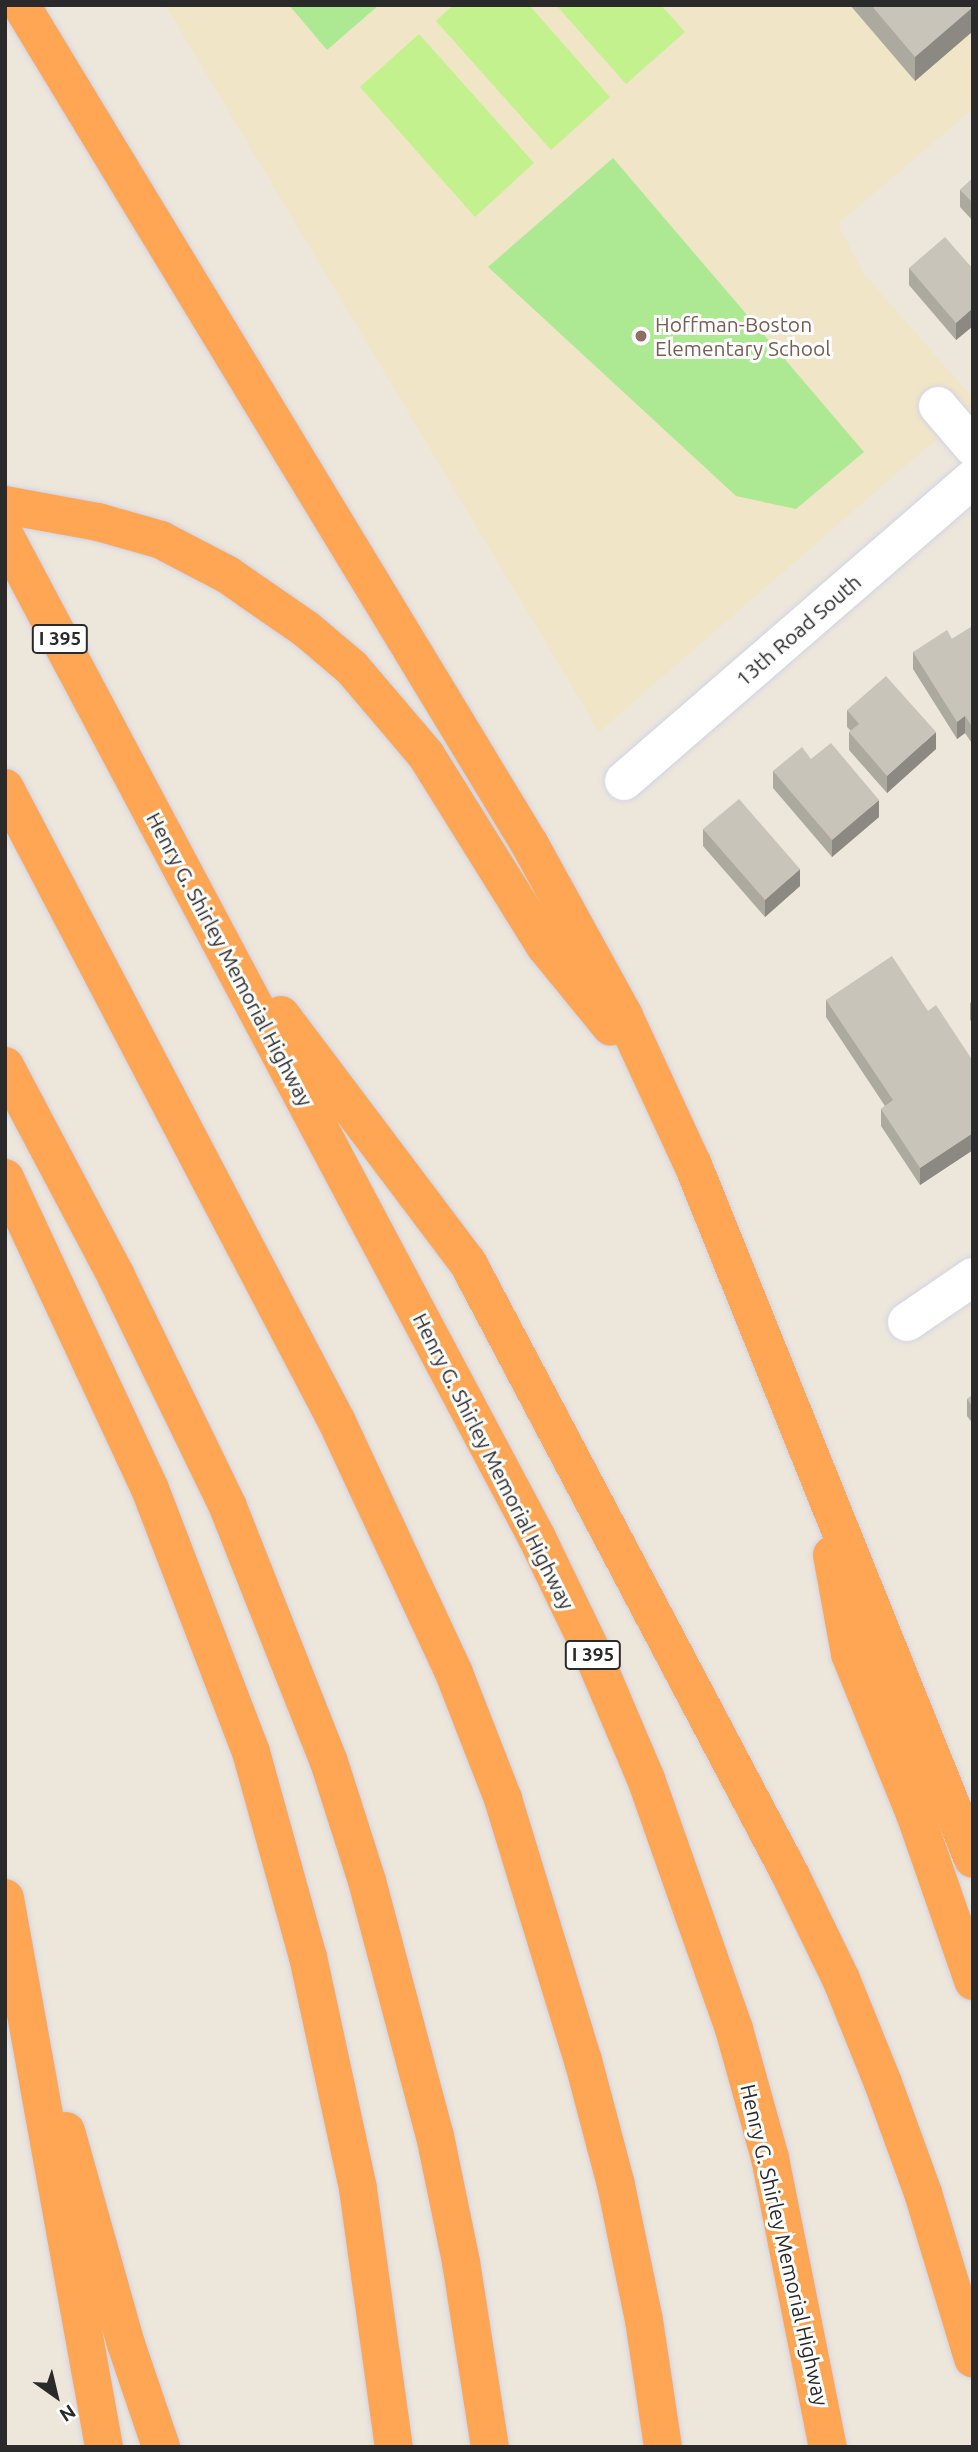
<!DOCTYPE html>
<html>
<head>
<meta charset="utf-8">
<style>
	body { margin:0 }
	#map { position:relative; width:978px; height:2452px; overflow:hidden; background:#ede6db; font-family:Ubuntu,sans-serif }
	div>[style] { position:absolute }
	.education>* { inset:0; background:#f1e5c8 }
	.green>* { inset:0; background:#ace992 }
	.pitch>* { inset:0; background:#c2f18d }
	.roads { filter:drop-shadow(0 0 2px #d0d3e4) drop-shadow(0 0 2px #d0d3e4) }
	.minor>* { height:38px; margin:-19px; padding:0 19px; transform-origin:19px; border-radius:19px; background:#fff }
	.highway>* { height:38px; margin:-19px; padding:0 19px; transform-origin:19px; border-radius:19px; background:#ffa654 }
	.wall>* { inset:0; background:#aca99f }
	.shaded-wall>* { inset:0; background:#8c8982 }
	.building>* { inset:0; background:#c8c4b9 }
	.dots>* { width:19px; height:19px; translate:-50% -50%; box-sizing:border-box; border:4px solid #fff; border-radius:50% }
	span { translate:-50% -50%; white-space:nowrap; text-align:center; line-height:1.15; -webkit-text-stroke:6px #fff; paint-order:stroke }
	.shield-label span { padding:2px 5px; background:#fff; border:2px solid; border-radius:5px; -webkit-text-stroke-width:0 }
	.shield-label { font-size:19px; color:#2a2a2a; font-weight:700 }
	.education-label { font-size:21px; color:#785e54 }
	.left { translate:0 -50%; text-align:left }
	.street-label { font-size:21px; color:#2a2a2a }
	.frame { position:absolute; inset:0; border:7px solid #2a2a2a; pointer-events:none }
	.north { position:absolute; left:21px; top:2361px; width:70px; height:70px; -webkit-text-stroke:5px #fff; paint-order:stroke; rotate:146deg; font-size:19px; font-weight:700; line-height:28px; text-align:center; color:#2a2a2a }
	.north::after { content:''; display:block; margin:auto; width:24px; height:32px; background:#2a2a2a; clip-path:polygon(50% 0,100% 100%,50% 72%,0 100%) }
</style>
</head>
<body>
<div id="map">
	<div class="education">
		<i style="clip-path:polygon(165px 5px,973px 5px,973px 109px,838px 224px,864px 274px,973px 398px,973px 414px,932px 443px,599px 732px)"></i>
	</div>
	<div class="green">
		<i style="clip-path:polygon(289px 5px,379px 5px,327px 50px)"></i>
		<i style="clip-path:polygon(613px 158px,864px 452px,796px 509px,736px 496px,488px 267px)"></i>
	</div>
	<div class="pitch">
		<i style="clip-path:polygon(453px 5px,529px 5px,610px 97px,551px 150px,436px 21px)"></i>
		<i style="clip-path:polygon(556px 5px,661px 5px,685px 32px,626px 84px)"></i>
		<i style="clip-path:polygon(419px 34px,534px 163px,475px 217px,360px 87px)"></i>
	</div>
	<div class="roads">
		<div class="minor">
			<i style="left:938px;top:406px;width:54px;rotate:49.5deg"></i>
			<i style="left:624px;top:781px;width:462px;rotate:-40.9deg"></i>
			<i style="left:907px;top:1322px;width:80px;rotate:-34.3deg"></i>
		</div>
		<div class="highway">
			<i style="left:21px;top:5px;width:980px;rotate:58.78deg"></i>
			<i style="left:529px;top:843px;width:197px;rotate:61.2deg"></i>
			<i style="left:624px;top:1016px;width:164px;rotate:65.2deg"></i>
			<i style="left:693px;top:1165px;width:748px;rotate:68.03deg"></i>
			<i style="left:5px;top:505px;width:95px;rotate:10.4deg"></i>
			<i style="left:98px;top:522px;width:66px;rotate:15.9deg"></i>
			<i style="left:161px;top:540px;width:76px;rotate:27.6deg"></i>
			<i style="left:228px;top:575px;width:95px;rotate:34.7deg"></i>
			<i style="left:306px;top:629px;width:60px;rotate:40.3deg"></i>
			<i style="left:352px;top:668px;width:114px;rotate:49.6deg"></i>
			<i style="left:426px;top:755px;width:225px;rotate:58.1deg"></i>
			<i style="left:545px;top:946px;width:104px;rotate:50.8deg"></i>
			<i style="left:5px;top:536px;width:1134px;rotate:62.03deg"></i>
			<i style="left:537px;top:1538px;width:127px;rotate:64.2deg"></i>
			<i style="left:592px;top:1652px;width:138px;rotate:67deg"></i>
			<i style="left:646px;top:1779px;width:265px;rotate:70.6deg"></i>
			<i style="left:734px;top:2029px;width:134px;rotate:74.4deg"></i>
			<i style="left:770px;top:2158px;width:295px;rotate:78.7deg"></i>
			<i style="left:5px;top:788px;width:716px;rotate:62.36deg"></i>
			<i style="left:337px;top:1422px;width:277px;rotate:65deg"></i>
			<i style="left:454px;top:1673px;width:135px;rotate:68.7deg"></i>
			<i style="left:503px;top:1799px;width:273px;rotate:73deg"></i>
			<i style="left:583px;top:2060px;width:129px;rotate:75.2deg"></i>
			<i style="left:616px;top:2185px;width:138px;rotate:78.3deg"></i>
			<i style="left:644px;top:2320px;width:128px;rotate:81.5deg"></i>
			<i style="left:281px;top:1015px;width:311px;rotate:53deg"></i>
			<i style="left:468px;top:1263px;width:691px;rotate:62.21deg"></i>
			<i style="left:790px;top:1874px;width:117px;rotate:64.1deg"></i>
			<i style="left:841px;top:1979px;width:112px;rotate:68deg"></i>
			<i style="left:883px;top:2083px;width:117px;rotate:70deg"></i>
			<i style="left:923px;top:2193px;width:173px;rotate:73.2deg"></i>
			<i style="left:5px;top:1066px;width:238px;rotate:62.1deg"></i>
			<i style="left:116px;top:1276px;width:257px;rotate:64.1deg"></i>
			<i style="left:228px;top:1507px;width:274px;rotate:68.4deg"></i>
			<i style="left:329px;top:1762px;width:125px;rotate:72.3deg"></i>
			<i style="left:367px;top:1881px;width:264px;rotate:75.1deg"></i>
			<i style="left:435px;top:2136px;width:129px;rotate:78.3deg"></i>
			<i style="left:461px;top:2262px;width:187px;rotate:81.1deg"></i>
			<i style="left:5px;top:1178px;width:343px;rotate:65deg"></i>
			<i style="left:150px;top:1489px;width:282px;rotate:69deg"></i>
			<i style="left:251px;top:1752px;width:213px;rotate:74.5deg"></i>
			<i style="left:308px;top:1957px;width:237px;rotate:77.8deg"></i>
			<i style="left:358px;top:2189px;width:260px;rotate:82.1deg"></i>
			<i style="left:832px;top:1555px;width:101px;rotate:79.7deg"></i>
			<i style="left:850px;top:1654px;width:173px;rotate:67.9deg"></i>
			<i style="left:915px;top:1814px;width:177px;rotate:70.8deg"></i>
			<i style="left:5px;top:1898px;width:558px;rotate:79.78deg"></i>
			<i style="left:66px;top:2131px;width:221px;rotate:74.3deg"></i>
			<i style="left:126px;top:2344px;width:109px;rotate:71.2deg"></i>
		</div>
	</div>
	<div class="wall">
		<i style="clip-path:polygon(850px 5px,973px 5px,973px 31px,915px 81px)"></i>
		<i style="clip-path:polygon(973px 178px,973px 221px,960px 207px,960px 190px)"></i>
		<i style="clip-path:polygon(909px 268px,973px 269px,973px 326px,956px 340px,909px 285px)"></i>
		<i style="clip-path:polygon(973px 626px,973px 745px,965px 733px,957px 739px,913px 669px,913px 652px,952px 639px)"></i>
		<i style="clip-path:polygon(847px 710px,936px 749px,887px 793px,849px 750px,849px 732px,851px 731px,847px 727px)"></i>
		<i style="clip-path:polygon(811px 759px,879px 817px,832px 857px,773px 788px,773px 771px)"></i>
		<i style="clip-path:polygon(703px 829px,800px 886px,765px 917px,703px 846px)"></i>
		<i style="clip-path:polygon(826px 1000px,928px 1011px,973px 1061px,973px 1150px,920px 1185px,881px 1126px,881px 1109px,885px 1106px,826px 1017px)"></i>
		<i style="clip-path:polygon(973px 1001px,973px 1023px,970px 1020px,970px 1003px)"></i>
		<i style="clip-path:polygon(973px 1395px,973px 1424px,967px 1416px,967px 1399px)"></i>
	</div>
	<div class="shaded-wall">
		<i style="clip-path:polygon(973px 7px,973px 31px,915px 81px,915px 57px)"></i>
		<i style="clip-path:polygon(973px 308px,973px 326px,956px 340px,956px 323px)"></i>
		<i style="clip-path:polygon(965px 716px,965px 733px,957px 739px,957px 722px)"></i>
		<i style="clip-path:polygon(936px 732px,936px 749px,887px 793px,887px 776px)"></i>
		<i style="clip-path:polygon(879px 800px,879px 817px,832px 857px,832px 840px)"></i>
		<i style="clip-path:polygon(800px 869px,800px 886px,765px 917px,765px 900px)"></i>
		<i style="clip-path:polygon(973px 1133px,973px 1150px,920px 1185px,920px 1168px)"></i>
	</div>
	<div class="building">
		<i style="clip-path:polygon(871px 5px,973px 5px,973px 7px,915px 57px)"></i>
		<i style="clip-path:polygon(973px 178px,973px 203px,960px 190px)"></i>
		<i style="clip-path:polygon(945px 237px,973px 269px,973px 308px,956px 323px,909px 268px)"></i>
		<i style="clip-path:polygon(973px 626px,973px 728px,965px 716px,957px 722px,913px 652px,947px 630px,952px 639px)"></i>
		<i style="clip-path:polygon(886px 676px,936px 732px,887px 776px,849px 732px,859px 724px,847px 710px)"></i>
		<i style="clip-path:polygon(831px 743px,879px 800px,832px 840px,773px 771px,802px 747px,811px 759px)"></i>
		<i style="clip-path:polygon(739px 799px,800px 869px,765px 900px,703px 829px)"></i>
		<i style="clip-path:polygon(892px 956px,928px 1011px,936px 1005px,973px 1061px,973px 1133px,920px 1168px,881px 1109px,893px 1100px,826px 1000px)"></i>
		<i style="clip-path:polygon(973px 1395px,973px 1407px,967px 1399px)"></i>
	</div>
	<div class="dots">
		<i style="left:641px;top:336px;background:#8d6e63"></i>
	</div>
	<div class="shield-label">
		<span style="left:60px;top:639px">I 395</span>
		<span style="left:593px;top:1655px">I 395</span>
	</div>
	<div class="education-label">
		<span class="left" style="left:655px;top:336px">Hoffman-Boston<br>Elementary School</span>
	</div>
	<div class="street-label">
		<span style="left:798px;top:630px;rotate:-41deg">13th Road South</span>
		<span style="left:230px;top:959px;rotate:62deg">Henry G. Shirley Memorial Highway</span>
		<span style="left:494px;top:1461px;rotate:63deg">Henry G. Shirley Memorial Highway</span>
		<span style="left:785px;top:2245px;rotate:77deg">Henry G. Shirley Memorial Highway</span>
	</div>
	<div class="frame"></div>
	<div class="north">N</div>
</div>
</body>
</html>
